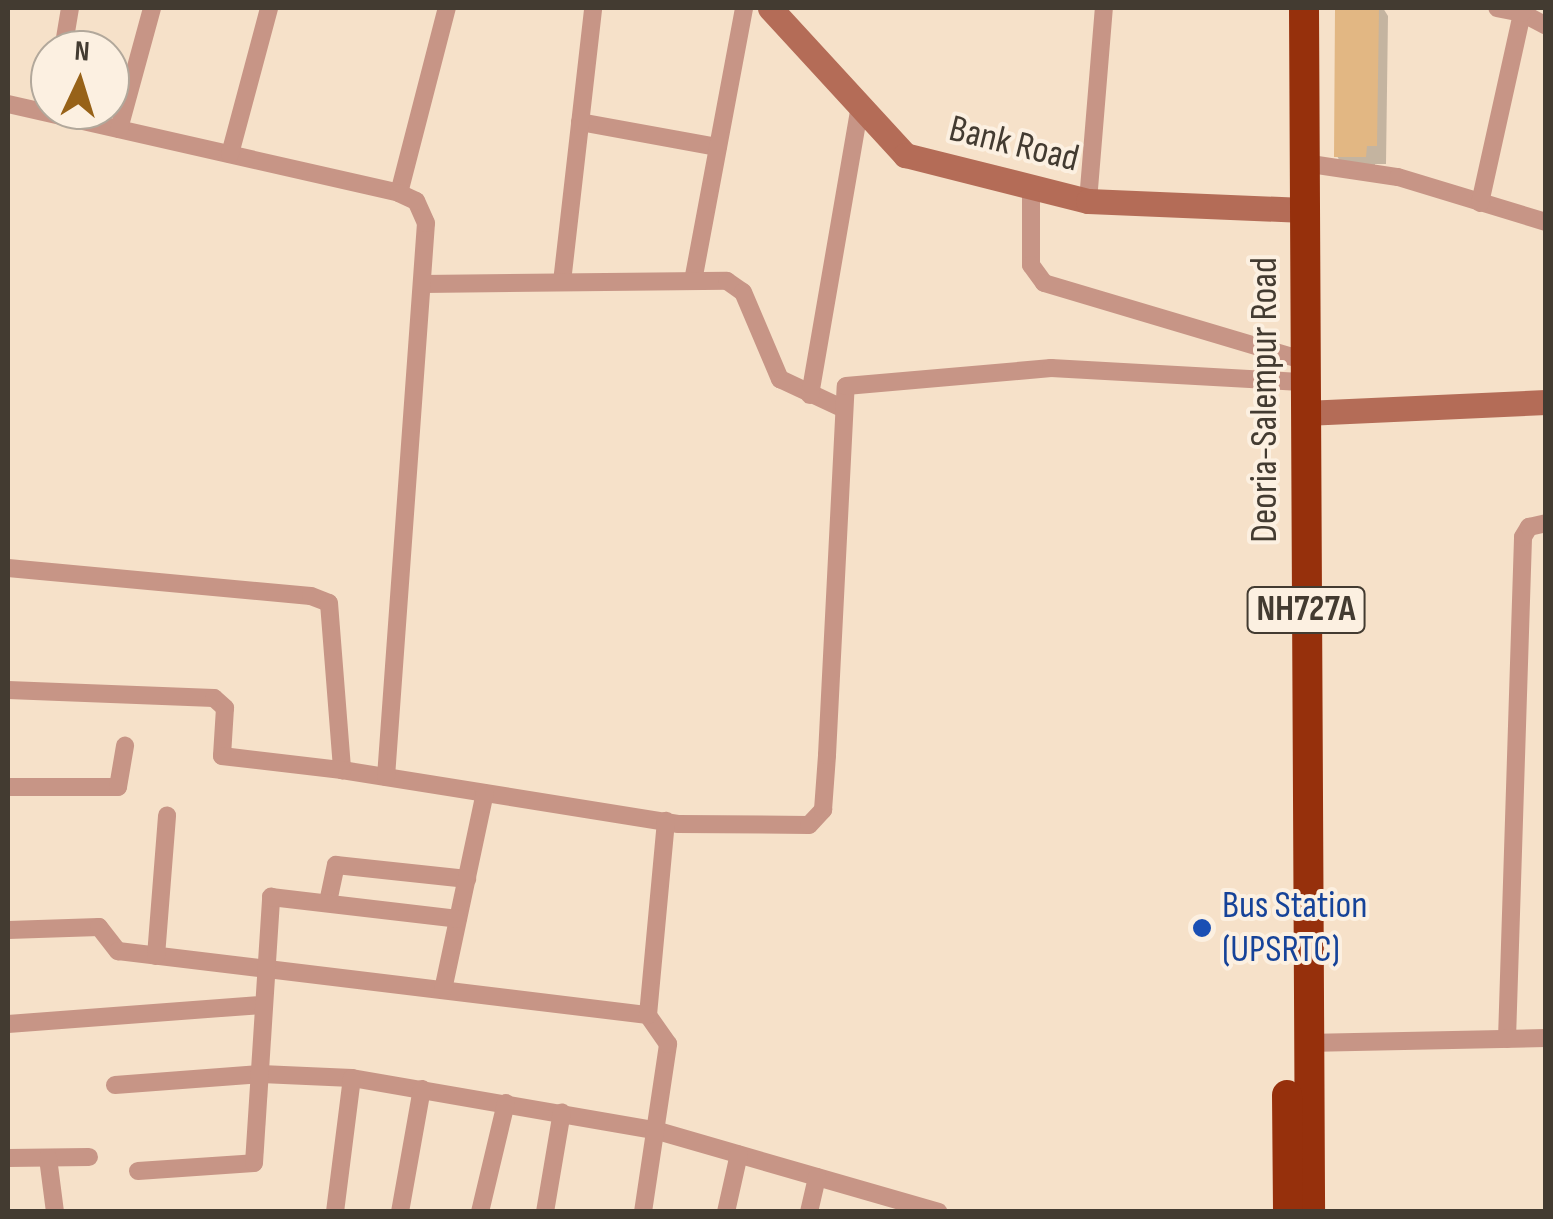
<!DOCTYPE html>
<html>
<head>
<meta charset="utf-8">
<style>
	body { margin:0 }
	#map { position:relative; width:1553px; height:1219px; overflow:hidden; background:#f6e1c9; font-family:"Sofia Sans Condensed",sans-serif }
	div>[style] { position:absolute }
	.shadow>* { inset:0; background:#0003 }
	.building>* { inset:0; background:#e2b783 }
	.street>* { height:18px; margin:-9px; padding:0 9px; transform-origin:9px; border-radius:9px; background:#c79586 }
	.secondary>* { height:25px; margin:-12.5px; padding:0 12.5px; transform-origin:12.5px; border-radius:12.5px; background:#b46c57 }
	.highway>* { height:30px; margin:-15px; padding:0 15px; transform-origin:15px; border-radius:15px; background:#96300c }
	.dots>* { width:28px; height:28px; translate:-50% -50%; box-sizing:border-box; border:5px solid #fcf0e1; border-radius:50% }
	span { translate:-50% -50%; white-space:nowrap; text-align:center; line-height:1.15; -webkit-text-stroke:8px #fcf0e1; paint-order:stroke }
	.shield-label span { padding:2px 8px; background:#fcf0e1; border:2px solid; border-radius:8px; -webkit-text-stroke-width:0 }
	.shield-label { font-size:35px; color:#433b31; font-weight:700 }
	.street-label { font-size:38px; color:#433b31 }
	.transit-label { font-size:38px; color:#164399 }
	.left { translate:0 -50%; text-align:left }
	.frame { position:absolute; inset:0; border:10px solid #433b31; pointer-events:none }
	.north { position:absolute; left:30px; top:30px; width:100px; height:100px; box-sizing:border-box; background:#fcf0e1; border:2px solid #b2a89b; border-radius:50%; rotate:4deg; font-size:28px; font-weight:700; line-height:40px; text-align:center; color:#433b31 }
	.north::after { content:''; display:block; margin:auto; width:35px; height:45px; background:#976218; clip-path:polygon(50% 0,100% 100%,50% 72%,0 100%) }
</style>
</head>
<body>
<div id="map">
	<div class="shadow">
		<i style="clip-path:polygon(1338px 8px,1383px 8px,1388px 16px,1386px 164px,1375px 164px,1375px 174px,1347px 174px,1337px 156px)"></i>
	</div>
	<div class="building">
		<i style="clip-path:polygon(1335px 8px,1379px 8px,1377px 146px,1367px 146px,1366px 157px,1334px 157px)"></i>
	</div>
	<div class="street">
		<i style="left:1522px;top:13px;width:27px;rotate:28deg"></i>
		<i style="left:63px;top:50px;width:43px;rotate:-80.5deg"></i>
		<i style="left:8px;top:104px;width:401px;rotate:12.8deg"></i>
		<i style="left:399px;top:193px;width:191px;rotate:-75.5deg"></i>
		<i style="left:580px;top:122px;width:140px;rotate:10.3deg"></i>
		<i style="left:119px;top:129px;width:125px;rotate:-74.7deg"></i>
		<i style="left:230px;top:154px;width:151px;rotate:-75deg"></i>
		<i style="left:1304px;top:163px;width:95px;rotate:8.5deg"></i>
		<i style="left:1398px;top:177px;width:155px;rotate:16.9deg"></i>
		<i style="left:1031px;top:187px;width:78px;rotate:90deg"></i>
		<i style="left:1031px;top:265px;width:22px;rotate:54deg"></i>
		<i style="left:1044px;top:283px;width:272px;rotate:16.6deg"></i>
		<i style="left:1088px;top:201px;width:194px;rotate:-85.3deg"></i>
		<i style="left:1480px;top:203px;width:195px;rotate:-77.5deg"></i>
		<i style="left:1522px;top:13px;width:25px;rotate:-169deg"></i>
		<i style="left:693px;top:281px;width:278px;rotate:-79.4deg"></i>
		<i style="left:562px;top:282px;width:276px;rotate:-83.5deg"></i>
		<i style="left:422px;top:284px;width:305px;rotate:-0.6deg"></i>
		<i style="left:727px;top:281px;width:19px;rotate:35deg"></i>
		<i style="left:743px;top:292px;width:95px;rotate:67deg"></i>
		<i style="left:780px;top:379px;width:68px;rotate:25.1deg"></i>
		<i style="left:810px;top:395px;width:294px;rotate:-80.2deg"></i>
		<i style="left:8px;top:568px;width:304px;rotate:5.3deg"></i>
		<i style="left:311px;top:596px;width:19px;rotate:21deg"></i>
		<i style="left:329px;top:603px;width:168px;rotate:85.5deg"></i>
		<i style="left:342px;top:770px;width:340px;rotate:9.1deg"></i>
		<i style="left:678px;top:824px;width:131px;rotate:0.4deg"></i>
		<i style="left:809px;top:825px;width:21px;rotate:-47deg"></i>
		<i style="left:823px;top:810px;width:55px;rotate:-85.8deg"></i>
		<i style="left:827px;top:755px;width:369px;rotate:-87.1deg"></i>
		<i style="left:846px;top:386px;width:206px;rotate:-5deg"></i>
		<i style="left:1051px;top:368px;width:254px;rotate:3.2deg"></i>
		<i style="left:8px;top:690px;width:206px;rotate:2.2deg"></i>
		<i style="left:214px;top:698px;width:15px;rotate:42deg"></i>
		<i style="left:225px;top:708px;width:48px;rotate:93.6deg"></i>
		<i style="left:222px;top:756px;width:121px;rotate:6.7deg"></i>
		<i style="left:386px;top:777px;width:555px;rotate:-85.87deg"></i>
		<i style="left:426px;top:223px;width:24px;rotate:-114deg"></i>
		<i style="left:416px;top:201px;width:19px;rotate:-155deg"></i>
		<i style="left:8px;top:787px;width:110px"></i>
		<i style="left:118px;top:787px;width:42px;rotate:-80.3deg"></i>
		<i style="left:328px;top:902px;width:38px;rotate:-78deg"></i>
		<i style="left:336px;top:865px;width:132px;rotate:6.1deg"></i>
		<i style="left:8px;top:930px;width:91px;rotate:-1.9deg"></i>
		<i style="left:99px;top:927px;width:31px;rotate:52deg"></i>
		<i style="left:118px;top:951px;width:534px;rotate:6.89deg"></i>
		<i style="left:156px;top:956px;width:141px;rotate:-85.5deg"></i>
		<i style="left:443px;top:990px;width:201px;rotate:-78deg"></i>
		<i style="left:8px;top:1024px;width:256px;rotate:-4.3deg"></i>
		<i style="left:1507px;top:1039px;width:502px;rotate:-88.17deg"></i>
		<i style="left:1523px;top:537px;width:12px;rotate:-59deg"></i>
		<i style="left:1529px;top:527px;width:17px;rotate:-13deg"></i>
		<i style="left:1306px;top:1043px;width:240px;rotate:-1.2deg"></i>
		<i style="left:115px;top:1085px;width:146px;rotate:-4.3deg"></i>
		<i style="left:261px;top:1074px;width:91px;rotate:2.5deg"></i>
		<i style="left:352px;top:1078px;width:311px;rotate:9.8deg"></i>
		<i style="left:658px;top:1131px;width:292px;rotate:16.1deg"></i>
		<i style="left:8px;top:1158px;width:81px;rotate:-0.7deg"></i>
		<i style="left:48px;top:1158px;width:54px;rotate:82.6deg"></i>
		<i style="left:138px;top:1171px;width:116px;rotate:-3.9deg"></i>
		<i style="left:254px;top:1163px;width:267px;rotate:-86.3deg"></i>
		<i style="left:271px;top:897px;width:188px;rotate:6.7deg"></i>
		<i style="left:335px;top:1212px;width:135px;rotate:-82.8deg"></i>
		<i style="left:400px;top:1212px;width:125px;rotate:-79.9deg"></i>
		<i style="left:480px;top:1212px;width:112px;rotate:-76.6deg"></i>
		<i style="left:545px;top:1212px;width:101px;rotate:-80.4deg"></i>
		<i style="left:643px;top:1212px;width:170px;rotate:-81.5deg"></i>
		<i style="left:668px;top:1044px;width:35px;rotate:-125deg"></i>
		<i style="left:648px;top:1015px;width:195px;rotate:-84.7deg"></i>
		<i style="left:726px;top:1212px;width:59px;rotate:-77.4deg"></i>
		<i style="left:809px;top:1212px;width:36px;rotate:-77deg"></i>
	</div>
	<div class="secondary">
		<i style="left:770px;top:8px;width:200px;rotate:47.4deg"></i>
		<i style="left:905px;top:155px;width:189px;rotate:14.1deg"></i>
		<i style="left:1088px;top:201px;width:216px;rotate:2.4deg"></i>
		<i style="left:1305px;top:413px;width:241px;rotate:-2.6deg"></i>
	</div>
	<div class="highway">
		<i style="left:1304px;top:8px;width:1204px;rotate:89.71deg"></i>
		<i style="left:1287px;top:1095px;width:117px;rotate:89.5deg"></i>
	</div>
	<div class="dots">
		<i style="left:1202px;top:928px;background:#1a4fb4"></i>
	</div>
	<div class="shield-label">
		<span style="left:1306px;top:610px">NH727A</span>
	</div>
	<div class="street-label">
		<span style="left:1014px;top:144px;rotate:14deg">Bank Road</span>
		<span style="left:1265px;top:400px;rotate:-90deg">Deoria-Salempur Road</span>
	</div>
	<div class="transit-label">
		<span class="left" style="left:1222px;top:928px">Bus Station<br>(UPSRTC)</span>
	</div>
	<div class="frame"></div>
	<div class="north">N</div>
</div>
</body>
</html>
